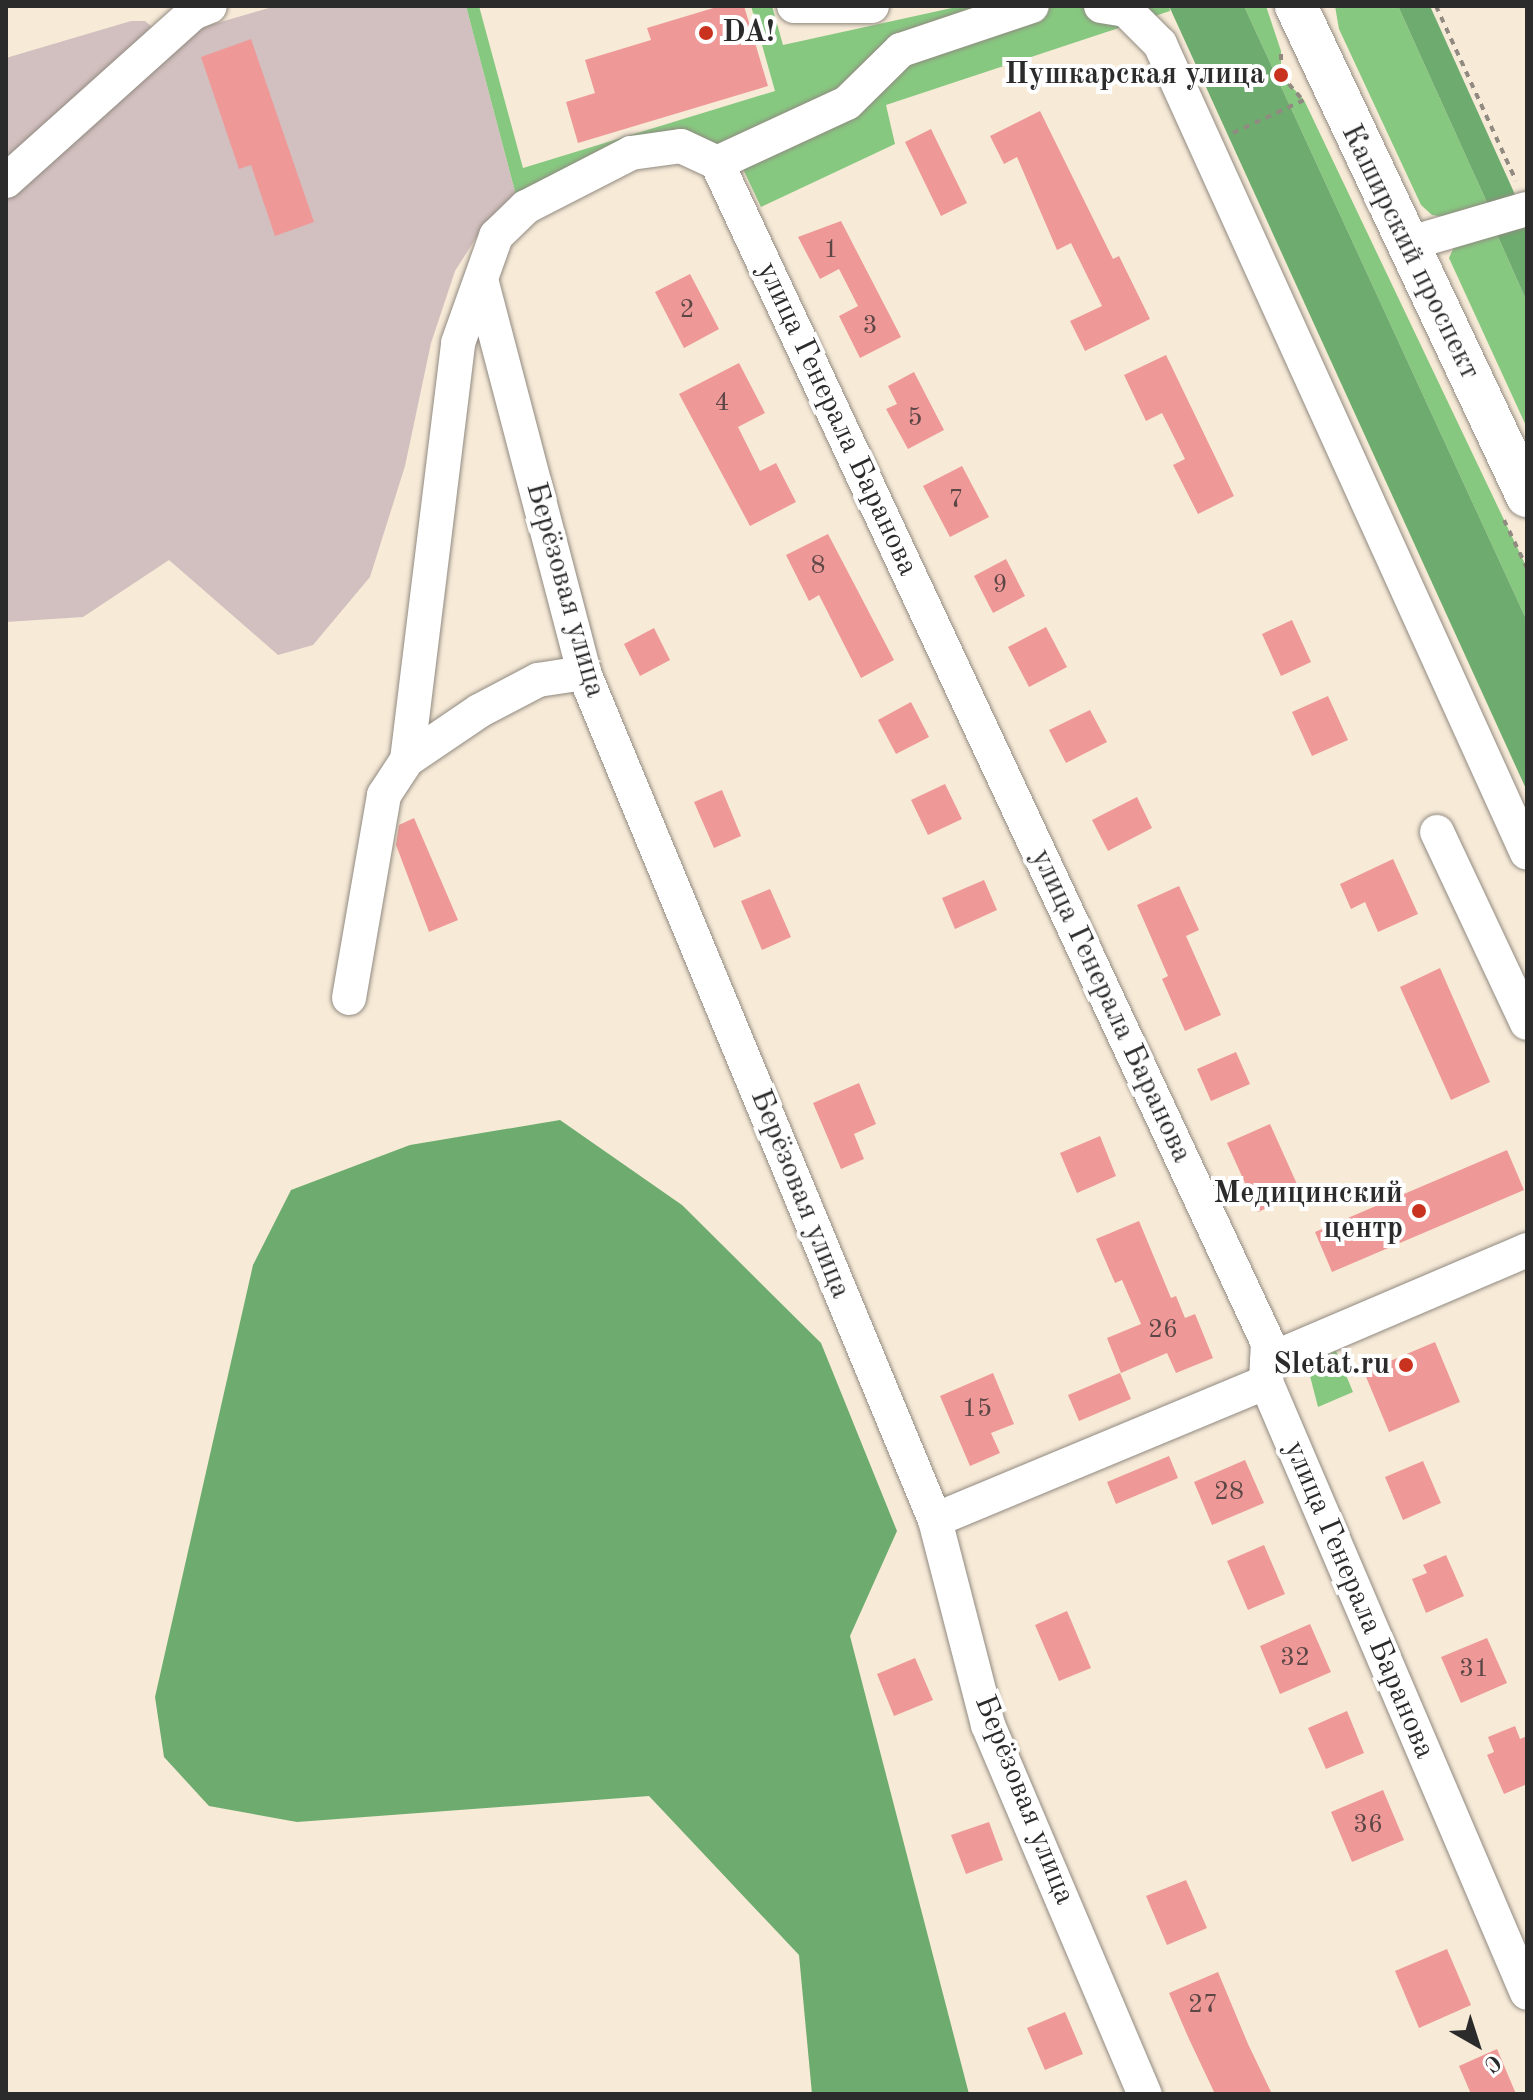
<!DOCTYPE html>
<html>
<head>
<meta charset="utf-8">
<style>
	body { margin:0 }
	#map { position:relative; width:1533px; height:2100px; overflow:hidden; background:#f7ead7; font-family:"Old Standard TT",serif }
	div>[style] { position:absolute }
	.industrial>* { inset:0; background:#d2bfbf }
	.green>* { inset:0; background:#87c880 }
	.forest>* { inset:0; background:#6dac6e }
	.building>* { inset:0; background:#ee9997 }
	.path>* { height:4px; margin-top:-2px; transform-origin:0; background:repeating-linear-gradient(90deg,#918a81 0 6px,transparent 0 12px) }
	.roads { filter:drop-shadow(0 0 2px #918a81) drop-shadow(0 0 2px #918a81) }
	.minor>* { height:34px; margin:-17px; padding:0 17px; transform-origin:17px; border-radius:17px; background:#fff }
	.major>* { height:42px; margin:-21px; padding:0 21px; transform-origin:21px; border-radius:21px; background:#fff }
	.dots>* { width:22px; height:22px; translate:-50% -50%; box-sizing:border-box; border:4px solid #fff; border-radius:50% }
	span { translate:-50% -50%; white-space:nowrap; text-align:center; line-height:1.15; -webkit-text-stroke:8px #fff; paint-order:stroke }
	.number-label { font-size:26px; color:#5c4646 }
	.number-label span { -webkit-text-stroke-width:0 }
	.poi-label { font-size:30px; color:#2b2b2b; font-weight:700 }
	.left { translate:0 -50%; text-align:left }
	.right { translate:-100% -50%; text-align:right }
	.street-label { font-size:30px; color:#2b2b2b }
	.frame { position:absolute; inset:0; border:8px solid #2b2b2b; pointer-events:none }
	.north { position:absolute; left:1437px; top:2004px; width:80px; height:80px; -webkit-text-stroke:6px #fff; paint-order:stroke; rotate:141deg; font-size:22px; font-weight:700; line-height:32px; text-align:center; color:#2b2b2b }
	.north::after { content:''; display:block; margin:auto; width:28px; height:36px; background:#2b2b2b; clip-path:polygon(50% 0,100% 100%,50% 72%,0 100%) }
</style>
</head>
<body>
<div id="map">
	<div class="industrial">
		<i style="clip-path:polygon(276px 6px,466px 6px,517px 199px,481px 230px,455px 271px,431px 343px,405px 466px,370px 577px,313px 645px,278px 655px,169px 560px,83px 617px,6px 622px,6px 58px,131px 21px,145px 21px,165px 38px)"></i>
	</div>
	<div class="green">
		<i style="clip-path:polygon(466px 6px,479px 6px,523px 168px,775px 91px,751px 6px,772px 6px,783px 45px,961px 6px,1169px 6px,1170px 11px,886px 105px,895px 144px,761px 207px,735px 152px,684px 133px,517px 199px)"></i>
		<i style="clip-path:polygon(1244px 6px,1266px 6px,1281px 51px,1281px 75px,1304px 100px,1527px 568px,1527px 621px)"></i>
		<i style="clip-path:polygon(1335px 6px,1398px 6px,1489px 207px,1452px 218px,1432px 215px,1421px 205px,1339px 29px)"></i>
		<i style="clip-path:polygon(1495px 230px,1527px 302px,1527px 428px,1449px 258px,1454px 247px)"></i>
		<i style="clip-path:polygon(1336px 1351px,1353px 1392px,1318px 1407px,1310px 1376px,1320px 1358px)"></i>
	</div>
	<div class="forest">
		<i style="clip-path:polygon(1169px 6px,1244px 6px,1527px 621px,1527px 791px)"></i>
		<i style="clip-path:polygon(1398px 6px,1430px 6px,1517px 199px,1489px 207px)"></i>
		<i style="clip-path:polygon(1527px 221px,1527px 302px,1495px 230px)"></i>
		<i style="clip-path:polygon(560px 1120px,682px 1205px,821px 1343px,897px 1531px,850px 1636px,969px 2094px,812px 2094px,799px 1955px,649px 1796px,297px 1822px,209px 1806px,164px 1757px,155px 1697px,253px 1265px,291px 1190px,410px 1145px)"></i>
	</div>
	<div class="building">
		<i style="clip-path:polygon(720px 6px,744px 6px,768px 86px,578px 143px,566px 102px,595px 93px,585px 60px,651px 40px,647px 28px)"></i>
		<i style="clip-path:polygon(251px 39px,314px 222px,275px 236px,251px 165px,239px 169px,201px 57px)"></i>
		<i style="clip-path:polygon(1040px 111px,1113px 259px,1119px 256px,1150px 319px,1085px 351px,1070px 321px,1102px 306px,1071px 243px,1057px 250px,1017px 157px,1004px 164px,990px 136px)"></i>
		<i style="clip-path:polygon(931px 129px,967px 203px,941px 216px,905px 142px)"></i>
		<i style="clip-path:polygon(841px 221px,901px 337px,860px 358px,839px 316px,858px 306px,839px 269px,820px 279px,798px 237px)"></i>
		<i style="clip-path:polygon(690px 274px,719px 329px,684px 348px,655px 292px)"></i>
		<i style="clip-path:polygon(1166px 355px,1234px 496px,1198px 514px,1173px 465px,1185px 459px,1162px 413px,1146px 421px,1124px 375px)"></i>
		<i style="clip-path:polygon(739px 363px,765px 413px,738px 427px,760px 471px,776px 463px,796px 502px,750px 526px,679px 394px)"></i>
		<i style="clip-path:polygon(914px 372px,944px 430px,908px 449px,886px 409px,897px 404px,888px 386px)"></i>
		<i style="clip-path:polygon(962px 466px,989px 517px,950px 537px,923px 486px)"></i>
		<i style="clip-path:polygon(828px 534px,894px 660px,861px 678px,819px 595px,809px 601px,786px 555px)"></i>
		<i style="clip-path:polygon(1006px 559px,1025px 596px,993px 613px,974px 576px)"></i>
		<i style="clip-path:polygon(1292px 620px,1311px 662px,1281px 676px,1262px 634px)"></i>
		<i style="clip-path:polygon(1046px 627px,1067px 667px,1029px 687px,1008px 647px)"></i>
		<i style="clip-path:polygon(654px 628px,670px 660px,640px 676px,624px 644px)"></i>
		<i style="clip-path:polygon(1328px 696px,1348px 740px,1312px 756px,1292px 712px)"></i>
		<i style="clip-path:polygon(911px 702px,929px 737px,896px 754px,878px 720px)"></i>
		<i style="clip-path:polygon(1090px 710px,1107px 742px,1066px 763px,1049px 730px)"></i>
		<i style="clip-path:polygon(945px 784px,962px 819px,928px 835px,911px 800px)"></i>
		<i style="clip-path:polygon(722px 790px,741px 836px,714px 848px,694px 802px)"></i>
		<i style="clip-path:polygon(1137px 797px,1152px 828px,1108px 851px,1092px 820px)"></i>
		<i style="clip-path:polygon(414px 818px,458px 920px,429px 932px,396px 845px,399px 825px)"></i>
		<i style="clip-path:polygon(1393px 859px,1418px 914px,1378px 932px,1365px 902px,1351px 909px,1340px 884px)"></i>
		<i style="clip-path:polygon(984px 880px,997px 910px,955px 929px,942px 898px)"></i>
		<i style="clip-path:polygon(1179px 886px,1199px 930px,1186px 936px,1221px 1015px,1185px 1031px,1162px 979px,1168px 976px,1137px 905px)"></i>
		<i style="clip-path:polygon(770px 889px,791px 937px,762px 950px,741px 901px)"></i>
		<i style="clip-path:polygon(1440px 968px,1490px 1082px,1451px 1100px,1400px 987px)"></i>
		<i style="clip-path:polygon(1236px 1052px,1250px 1084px,1211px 1101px,1197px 1069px)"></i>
		<i style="clip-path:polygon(859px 1083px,876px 1124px,854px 1134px,864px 1159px,841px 1169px,813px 1103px)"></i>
		<i style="clip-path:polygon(1270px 1124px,1301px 1193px,1258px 1212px,1227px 1143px)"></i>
		<i style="clip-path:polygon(1100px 1136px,1116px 1176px,1077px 1193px,1060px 1153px)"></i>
		<i style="clip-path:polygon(1507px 1150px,1524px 1190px,1332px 1272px,1315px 1232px)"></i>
		<i style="clip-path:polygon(1139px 1221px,1171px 1298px,1176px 1296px,1185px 1318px,1195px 1314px,1213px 1358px,1176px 1373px,1167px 1353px,1121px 1373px,1107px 1338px,1141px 1324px,1122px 1280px,1115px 1283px,1096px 1239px)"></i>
		<i style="clip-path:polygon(1435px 1342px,1460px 1402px,1389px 1432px,1364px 1372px)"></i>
		<i style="clip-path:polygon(993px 1373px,1014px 1424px,991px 1433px,1000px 1453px,970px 1466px,940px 1396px)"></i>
		<i style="clip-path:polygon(1120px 1373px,1131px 1399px,1079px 1421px,1068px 1395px)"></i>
		<i style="clip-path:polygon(1169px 1456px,1178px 1478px,1116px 1504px,1107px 1482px)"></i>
		<i style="clip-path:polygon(1245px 1460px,1264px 1503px,1212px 1525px,1194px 1482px)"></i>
		<i style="clip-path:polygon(1423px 1461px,1441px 1503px,1403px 1520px,1385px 1477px)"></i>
		<i style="clip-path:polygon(1264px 1545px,1285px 1594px,1248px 1610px,1227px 1561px)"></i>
		<i style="clip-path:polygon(1446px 1555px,1464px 1596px,1426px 1613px,1412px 1579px,1427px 1573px,1423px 1565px)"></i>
		<i style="clip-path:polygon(1067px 1611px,1091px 1668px,1059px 1681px,1035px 1625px)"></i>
		<i style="clip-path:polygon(1310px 1624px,1331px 1672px,1280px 1694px,1260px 1646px)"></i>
		<i style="clip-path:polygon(1487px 1638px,1507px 1683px,1461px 1703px,1441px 1657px)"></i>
		<i style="clip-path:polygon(915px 1658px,933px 1700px,894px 1716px,877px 1674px)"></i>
		<i style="clip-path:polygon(1347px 1711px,1364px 1753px,1326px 1769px,1308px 1728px)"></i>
		<i style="clip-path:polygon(1515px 1726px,1520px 1739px,1527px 1736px,1527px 1784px,1504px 1794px,1487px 1755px,1494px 1752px,1488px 1737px)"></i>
		<i style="clip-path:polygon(1383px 1790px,1404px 1840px,1352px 1862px,1331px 1812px)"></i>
		<i style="clip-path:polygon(989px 1822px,1003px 1860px,966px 1874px,951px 1835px)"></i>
		<i style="clip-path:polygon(1186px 1880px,1207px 1928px,1167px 1945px,1146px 1896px)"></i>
		<i style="clip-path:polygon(1447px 1949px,1471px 2005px,1419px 2028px,1395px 1971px)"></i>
		<i style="clip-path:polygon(1218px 1972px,1248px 2044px,1272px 2094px,1215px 2094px,1189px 2039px,1169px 1993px)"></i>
		<i style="clip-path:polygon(1065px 2012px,1083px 2054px,1045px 2070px,1027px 2028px)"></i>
		<i style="clip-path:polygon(1497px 2049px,1516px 2094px,1471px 2094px,1459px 2066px)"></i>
	</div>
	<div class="path">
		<i style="left:1436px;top:6px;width:192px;rotate:65.4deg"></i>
		<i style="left:1281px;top:54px;width:21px;rotate:90deg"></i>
		<i style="left:1281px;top:75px;width:30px;rotate:49deg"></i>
		<i style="left:1233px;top:133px;width:78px;rotate:-24.9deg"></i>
		<i style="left:1504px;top:520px;width:53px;rotate:64.4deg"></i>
	</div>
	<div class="roads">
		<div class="minor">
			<i style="left:794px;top:6px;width:78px"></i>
			<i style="left:1101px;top:6px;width:25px;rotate:9deg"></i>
			<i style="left:1126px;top:10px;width:48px;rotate:45deg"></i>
			<i style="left:1160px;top:44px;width:888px;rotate:65.6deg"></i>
			<i style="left:717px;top:163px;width:1302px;rotate:64.97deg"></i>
			<i style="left:1268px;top:1343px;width:39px;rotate:93deg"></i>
			<i style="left:1266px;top:1382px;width:664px;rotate:66.87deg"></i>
			<i style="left:6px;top:181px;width:251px;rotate:-41.9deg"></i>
			<i style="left:193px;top:13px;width:18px;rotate:-22deg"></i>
			<i style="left:1407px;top:244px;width:125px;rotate:-16.3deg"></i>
			<i style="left:482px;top:283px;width:403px;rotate:75.3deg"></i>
			<i style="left:584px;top:673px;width:917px;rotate:67.49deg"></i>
			<i style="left:935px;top:1520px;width:212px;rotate:75.5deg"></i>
			<i style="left:988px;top:1725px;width:401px;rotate:67deg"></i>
			<i style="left:407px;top:760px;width:420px;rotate:-83deg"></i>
			<i style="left:458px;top:343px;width:114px;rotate:-70.4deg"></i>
			<i style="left:496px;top:236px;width:42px;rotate:-44deg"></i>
			<i style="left:526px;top:207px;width:118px;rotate:-27.2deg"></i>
			<i style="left:631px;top:153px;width:50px;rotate:-8deg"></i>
			<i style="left:681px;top:146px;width:40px;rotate:25deg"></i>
			<i style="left:717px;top:163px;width:143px;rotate:-24.8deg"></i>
			<i style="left:847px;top:103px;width:76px;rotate:-44.5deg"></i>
			<i style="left:901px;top:50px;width:138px;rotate:-18.6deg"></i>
			<i style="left:1437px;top:832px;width:211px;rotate:64.8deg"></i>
			<i style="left:349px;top:998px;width:206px;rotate:-80.2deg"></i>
			<i style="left:384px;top:795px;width:42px;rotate:-56.7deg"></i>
			<i style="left:407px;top:760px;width:87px;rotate:-34.2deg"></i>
			<i style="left:479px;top:711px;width:67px;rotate:-27.7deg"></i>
			<i style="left:538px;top:680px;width:47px;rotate:-8.7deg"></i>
			<i style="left:1267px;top:1361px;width:283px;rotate:-23.1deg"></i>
			<i style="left:935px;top:1520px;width:359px;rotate:-22.6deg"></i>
		</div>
		<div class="major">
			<i style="left:1296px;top:6px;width:542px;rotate:64.76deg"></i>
		</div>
	</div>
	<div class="dots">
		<i style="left:706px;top:33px;background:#c8321e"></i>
		<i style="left:1281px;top:75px;background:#c8321e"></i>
		<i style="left:1419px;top:1211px;background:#c8321e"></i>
		<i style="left:1406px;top:1365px;background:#c8321e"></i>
	</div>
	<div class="number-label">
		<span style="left:831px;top:251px">1</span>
		<span style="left:687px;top:311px">2</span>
		<span style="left:870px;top:327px">3</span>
		<span style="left:722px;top:404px">4</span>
		<span style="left:915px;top:419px">5</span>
		<span style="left:956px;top:501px">7</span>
		<span style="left:818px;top:567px">8</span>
		<span style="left:1000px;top:586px">9</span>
		<span style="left:1163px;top:1331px">26</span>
		<span style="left:977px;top:1410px">15</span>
		<span style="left:1229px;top:1493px">28</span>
		<span style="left:1295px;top:1659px">32</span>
		<span style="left:1474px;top:1670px">31</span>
		<span style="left:1368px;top:1826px">36</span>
		<span style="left:1203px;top:2006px">27</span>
	</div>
	<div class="poi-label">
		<span class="left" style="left:722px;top:33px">DA!</span>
		<span class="right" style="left:1265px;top:75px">Пушкарская улица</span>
		<span class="right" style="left:1403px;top:1211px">Медицинский<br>центр</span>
		<span class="right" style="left:1390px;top:1365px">Sletat.ru</span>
	</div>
	<div class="street-label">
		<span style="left:1410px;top:252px;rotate:64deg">Каширский проспект</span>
		<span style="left:837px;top:419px;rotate:65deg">улица Генерала Баранова</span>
		<span style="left:565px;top:590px;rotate:74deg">Берёзовая улица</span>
		<span style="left:1111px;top:1006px;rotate:65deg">улица Генерала Баранова</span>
		<span style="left:800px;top:1194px;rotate:68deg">Берёзовая улица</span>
		<span style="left:1359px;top:1600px;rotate:67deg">улица Генерала Баранова</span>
		<span style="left:1024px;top:1800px;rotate:68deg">Берёзовая улица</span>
	</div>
	<div class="frame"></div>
	<div class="north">С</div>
</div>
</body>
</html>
